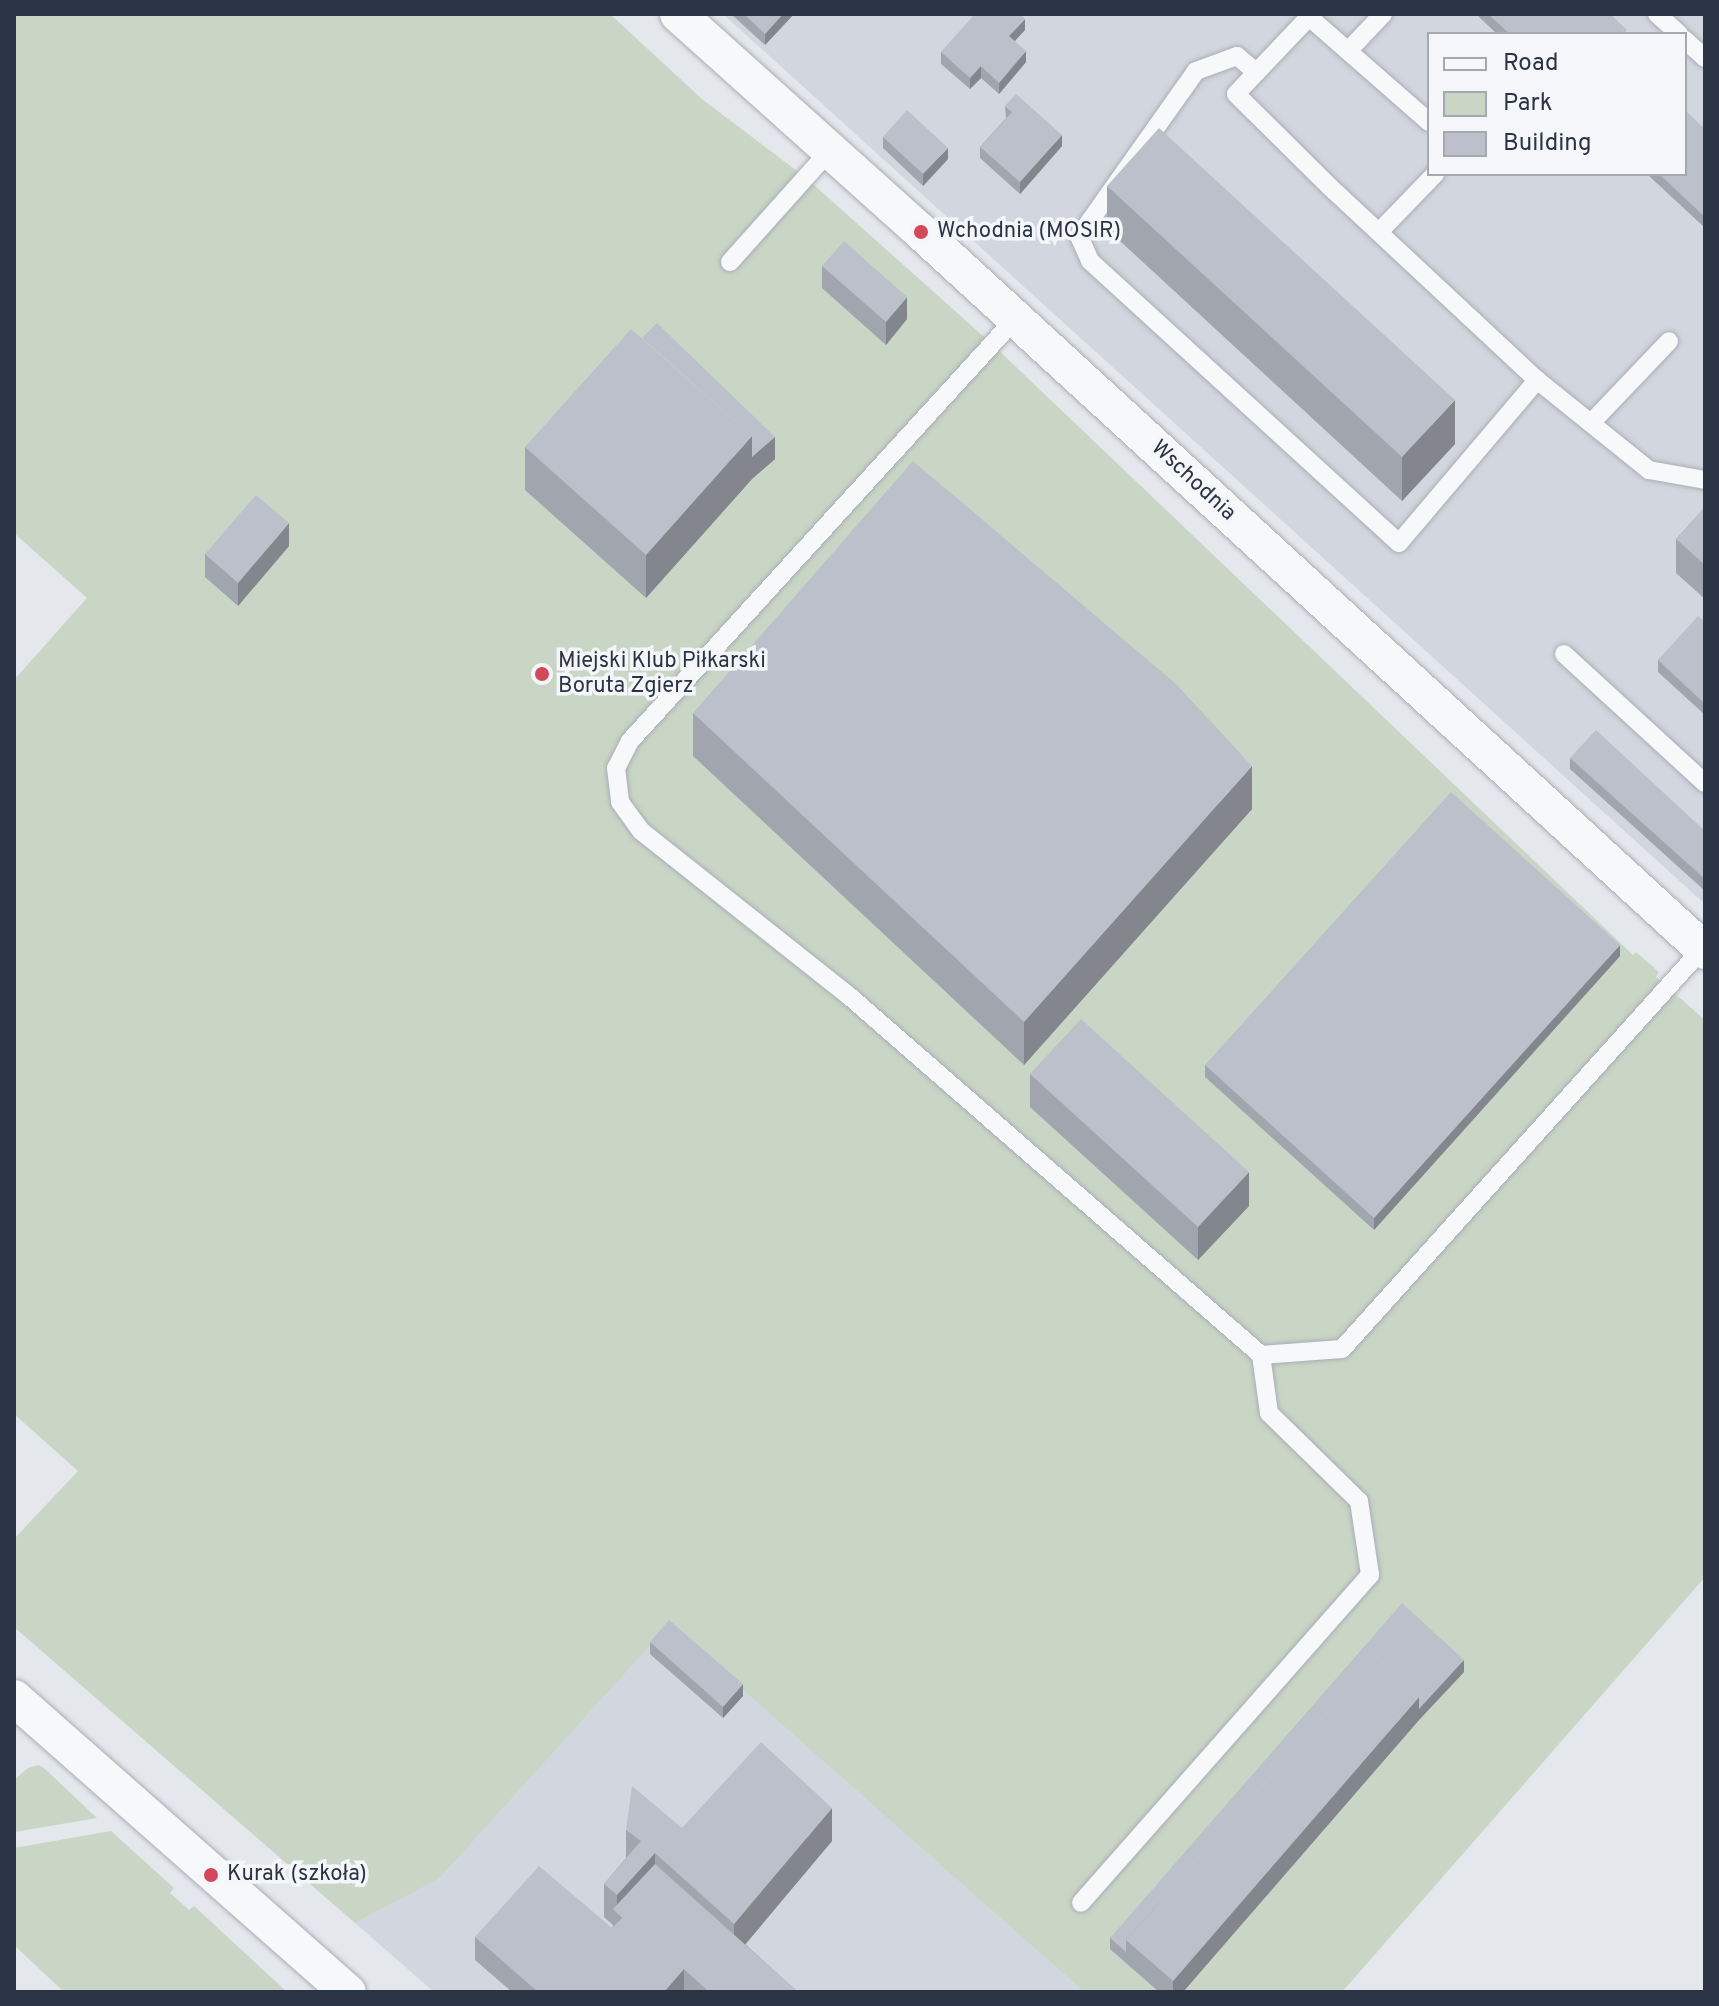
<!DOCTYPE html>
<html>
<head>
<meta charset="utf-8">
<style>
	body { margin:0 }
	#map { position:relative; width:1719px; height:2006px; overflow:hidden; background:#e4e7ec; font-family:Overpass,sans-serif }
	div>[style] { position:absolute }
	.built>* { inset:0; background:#d2d6de }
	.green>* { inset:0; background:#c9d6c5 }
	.roads { filter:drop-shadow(0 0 2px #a9aeb7) drop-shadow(0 0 2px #a9aeb7) }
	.service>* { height:18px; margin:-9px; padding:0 9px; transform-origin:9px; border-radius:9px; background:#f7f8fa }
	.minor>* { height:36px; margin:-18px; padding:0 18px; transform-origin:18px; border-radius:18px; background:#f7f8fa }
	.wall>* { inset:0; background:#a1a5ae }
	.shaded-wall>* { inset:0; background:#83868d }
	.building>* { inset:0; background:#bbc0ca }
	.dots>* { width:22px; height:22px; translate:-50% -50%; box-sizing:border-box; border:4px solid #f4f6f9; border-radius:50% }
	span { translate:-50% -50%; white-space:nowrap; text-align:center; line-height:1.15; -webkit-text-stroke:7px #f4f6f9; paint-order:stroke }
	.poi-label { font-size:22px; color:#2b3445 }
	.left { translate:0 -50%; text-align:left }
	.street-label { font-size:22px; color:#2b3445 }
	.frame { position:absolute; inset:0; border:16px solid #2b3445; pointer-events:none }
	.legend { position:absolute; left:1427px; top:32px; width:260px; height:144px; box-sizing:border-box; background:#f4f6f9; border:2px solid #a4a8b1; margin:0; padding:10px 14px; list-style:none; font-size:24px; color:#2b3445 }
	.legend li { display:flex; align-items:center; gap:16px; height:40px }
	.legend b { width:40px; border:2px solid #a4a8b1 }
</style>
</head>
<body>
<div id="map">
	<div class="built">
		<i style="clip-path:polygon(evenodd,723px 14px,1705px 14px,1705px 904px,723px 14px,1429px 34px,1685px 34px,1685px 174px,1429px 174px,1429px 34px)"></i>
		<i style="clip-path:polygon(669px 1623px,1084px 1992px,434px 1992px,355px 1923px,439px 1879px)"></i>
	</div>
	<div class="green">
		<i style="clip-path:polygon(14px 14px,610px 14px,703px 100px,805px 177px,992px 344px,1633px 955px,1636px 952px,1659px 972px,1656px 977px,1705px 1020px,1705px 1577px,1342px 1992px,1084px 1992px,669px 1624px,439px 1879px,355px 1923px,14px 1627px,14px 1539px,78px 1471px,14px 1414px,14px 680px,87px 598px,14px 533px)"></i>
		<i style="clip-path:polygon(39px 1765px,44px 1768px,97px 1818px,14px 1832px,14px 1780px,28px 1768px)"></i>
		<i style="clip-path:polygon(111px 1831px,174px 1888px,170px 1893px,189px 1910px,194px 1906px,286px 1991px,64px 1992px,14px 1945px,14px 1848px)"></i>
	</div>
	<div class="roads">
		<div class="service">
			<i style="left:1657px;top:14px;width:30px;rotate:42deg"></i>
			<i style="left:1685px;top:40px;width:27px;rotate:42deg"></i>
			<i style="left:1348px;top:51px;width:51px;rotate:-46.6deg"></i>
			<i style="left:1256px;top:72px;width:25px;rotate:-140deg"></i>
			<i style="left:1237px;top:56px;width:44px;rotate:159.9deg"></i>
			<i style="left:1196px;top:71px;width:202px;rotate:125.3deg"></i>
			<i style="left:1079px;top:236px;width:27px;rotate:66deg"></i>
			<i style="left:1090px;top:261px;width:418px;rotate:42.4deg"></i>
			<i style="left:1399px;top:543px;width:214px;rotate:-49.7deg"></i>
			<i style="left:1429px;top:122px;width:159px;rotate:-138.8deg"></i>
			<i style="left:1309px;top:17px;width:106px;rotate:133.5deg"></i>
			<i style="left:1236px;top:94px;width:132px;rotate:44.7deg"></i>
			<i style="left:1330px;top:187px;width:283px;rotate:43deg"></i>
			<i style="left:1537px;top:380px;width:144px;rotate:38.8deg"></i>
			<i style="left:1649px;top:470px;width:57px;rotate:10.1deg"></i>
			<i style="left:1379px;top:232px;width:81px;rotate:-46deg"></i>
			<i style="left:730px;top:262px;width:150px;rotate:-48.2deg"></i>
			<i style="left:1016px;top:318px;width:573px;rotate:132.38deg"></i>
			<i style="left:630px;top:741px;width:30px;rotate:117deg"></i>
			<i style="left:616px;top:768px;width:34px;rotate:83deg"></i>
			<i style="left:620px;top:802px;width:36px;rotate:54deg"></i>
			<i style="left:641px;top:831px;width:264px;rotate:38.4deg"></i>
			<i style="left:848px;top:995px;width:548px;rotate:41.08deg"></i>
			<i style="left:1261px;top:1355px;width:59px;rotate:82.1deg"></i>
			<i style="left:1269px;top:1413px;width:126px;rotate:44.4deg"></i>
			<i style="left:1359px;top:1501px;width:75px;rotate:81.5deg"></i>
			<i style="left:1370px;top:1575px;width:437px;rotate:131.4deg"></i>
			<i style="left:1591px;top:423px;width:113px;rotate:-46.4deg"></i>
			<i style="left:1564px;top:654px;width:191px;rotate:42.5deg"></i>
			<i style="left:1261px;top:1355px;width:81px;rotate:-4.2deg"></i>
			<i style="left:1342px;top:1349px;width:538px;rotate:-48.01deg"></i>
		</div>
		<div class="minor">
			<i style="left:678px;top:14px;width:326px;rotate:41.9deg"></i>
			<i style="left:921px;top:232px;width:1064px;rotate:42.52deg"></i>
			<i style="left:14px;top:1698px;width:445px;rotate:41.4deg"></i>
		</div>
	</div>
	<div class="wall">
		<i style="clip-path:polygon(731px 14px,794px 14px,765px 45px)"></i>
		<i style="clip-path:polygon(1476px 14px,1610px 14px,1627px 34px,1497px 34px)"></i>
		<i style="clip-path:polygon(1025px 30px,1015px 41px,1026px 62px,999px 94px,981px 78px,970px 89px,941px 64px,941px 52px)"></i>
		<i style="clip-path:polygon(1005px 106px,1062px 146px,1020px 194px,980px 158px,980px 147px,1006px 118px)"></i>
		<i style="clip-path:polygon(1705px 129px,1705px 228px,1647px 174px,1685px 174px)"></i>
		<i style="clip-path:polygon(883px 137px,948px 159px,923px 186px,883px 148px)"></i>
		<i style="clip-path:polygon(1107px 186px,1455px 444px,1402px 501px,1107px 229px)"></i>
		<i style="clip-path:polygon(822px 266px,907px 319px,886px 345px,822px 288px)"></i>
		<i style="clip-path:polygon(525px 447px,775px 459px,752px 479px,646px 598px,525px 490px)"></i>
		<i style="clip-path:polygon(1705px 507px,1705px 599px,1676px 573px,1676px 539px)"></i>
		<i style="clip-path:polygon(289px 546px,238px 606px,205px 577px,205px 554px)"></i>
		<i style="clip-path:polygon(1705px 622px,1705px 715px,1658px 672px,1658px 660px)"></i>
		<i style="clip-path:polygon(693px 713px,1252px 809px,1024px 1065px,693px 756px)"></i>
		<i style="clip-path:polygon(1570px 758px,1705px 831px,1705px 891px,1570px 769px)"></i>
		<i style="clip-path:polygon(1620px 956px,1374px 1230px,1205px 1077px,1205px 1065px)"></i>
		<i style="clip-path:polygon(1030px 1074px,1249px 1206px,1198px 1260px,1030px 1107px)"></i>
		<i style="clip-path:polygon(650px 1642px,743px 1696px,723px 1718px,650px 1654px)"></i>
		<i style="clip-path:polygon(1464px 1672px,1419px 1720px,1183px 1992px,1159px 1992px,1110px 1949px,1110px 1938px)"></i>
		<i style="clip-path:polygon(682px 1828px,832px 1841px,745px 1944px,798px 1992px,512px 1992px,475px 1960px,475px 1937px,612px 1928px,613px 1925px,604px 1917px,604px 1884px,626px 1858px,626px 1830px)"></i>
	</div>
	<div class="shaded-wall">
		<i style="clip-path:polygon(783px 14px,794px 14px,765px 45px,765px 34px)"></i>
		<i style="clip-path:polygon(1025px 19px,1025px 30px,1009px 47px,1009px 36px)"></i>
		<i style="clip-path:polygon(1026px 51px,1026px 62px,999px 94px,999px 83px)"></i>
		<i style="clip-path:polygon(981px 66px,981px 78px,970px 89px,970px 78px)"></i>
		<i style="clip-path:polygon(1062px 135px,1062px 146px,1020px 194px,1020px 182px)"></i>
		<i style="clip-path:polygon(948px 148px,948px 159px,923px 186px,923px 174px)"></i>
		<i style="clip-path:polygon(907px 297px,907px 319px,886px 345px,886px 322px)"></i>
		<i style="clip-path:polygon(1455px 400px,1455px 444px,1402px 501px,1402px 457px)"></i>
		<i style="clip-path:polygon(752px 436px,775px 437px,775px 459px,752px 479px,646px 598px,646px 555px)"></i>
		<i style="clip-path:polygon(289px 523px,289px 546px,238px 606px,238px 583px)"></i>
		<i style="clip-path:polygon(1252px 766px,1252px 809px,1024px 1065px,1024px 1022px)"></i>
		<i style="clip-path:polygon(1620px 945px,1620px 956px,1374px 1230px,1374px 1218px)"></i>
		<i style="clip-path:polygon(1249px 1172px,1249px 1206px,1198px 1260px,1198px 1227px)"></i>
		<i style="clip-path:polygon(1464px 1660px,1464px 1672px,1419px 1720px,1183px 1992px,1173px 1992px,1173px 1981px,1419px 1697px)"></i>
		<i style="clip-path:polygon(743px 1684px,743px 1696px,723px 1718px,723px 1707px)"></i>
		<i style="clip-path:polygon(832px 1808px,832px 1841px,734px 1958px,734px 1924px)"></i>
		<i style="clip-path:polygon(655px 1853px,655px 1887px,622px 1918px,617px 1913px,617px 1895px)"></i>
		<i style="clip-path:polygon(684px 1969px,684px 1992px,664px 1992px)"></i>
	</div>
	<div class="building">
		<i style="clip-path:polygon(744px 14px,783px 14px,765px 34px)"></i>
		<i style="clip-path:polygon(975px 14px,1020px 14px,1025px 19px,1009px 36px,1026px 51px,999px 83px,981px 66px,970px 78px,941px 52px)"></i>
		<i style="clip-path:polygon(1488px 14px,1610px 14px,1627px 30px,1622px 34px,1510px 34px)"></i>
		<i style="clip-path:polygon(1016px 94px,1062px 135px,1020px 182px,980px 147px,1012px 112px,1005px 106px)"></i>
		<i style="clip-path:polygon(907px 110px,948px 148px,923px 174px,883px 137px)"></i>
		<i style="clip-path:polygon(1685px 110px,1705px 129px,1705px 217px,1659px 174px,1685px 174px)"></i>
		<i style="clip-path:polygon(1159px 128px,1455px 400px,1402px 457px,1107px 186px)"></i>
		<i style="clip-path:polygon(844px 241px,907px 297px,886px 322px,822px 266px)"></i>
		<i style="clip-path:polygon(657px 323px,775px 437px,752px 457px,752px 436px,642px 338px)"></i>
		<i style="clip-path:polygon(631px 329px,752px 436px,646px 555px,525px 447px)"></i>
		<i style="clip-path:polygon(913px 461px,1176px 684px,1252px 766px,1024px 1022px,693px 713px)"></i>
		<i style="clip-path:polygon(256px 495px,289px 523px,238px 583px,205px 554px)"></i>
		<i style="clip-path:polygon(1705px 507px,1705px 565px,1676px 539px)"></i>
		<i style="clip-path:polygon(1698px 616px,1705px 622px,1705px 704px,1658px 660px)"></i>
		<i style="clip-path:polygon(1596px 730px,1705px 831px,1705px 879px,1570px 758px)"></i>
		<i style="clip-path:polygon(1451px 792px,1620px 945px,1374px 1218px,1205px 1065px)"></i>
		<i style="clip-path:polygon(1081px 1019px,1249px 1172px,1198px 1227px,1030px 1074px)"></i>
		<i style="clip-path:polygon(1402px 1603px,1464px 1660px,1419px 1709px,1419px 1697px,1377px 1656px,1126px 1940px,1126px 1952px,1110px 1938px)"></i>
		<i style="clip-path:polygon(669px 1620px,743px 1684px,723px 1707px,650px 1642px)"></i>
		<i style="clip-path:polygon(1377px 1656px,1419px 1697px,1173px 1981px,1126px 1940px)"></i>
		<i style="clip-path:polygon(761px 1742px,832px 1808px,734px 1924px,655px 1853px,617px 1895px,604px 1884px,641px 1841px,626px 1830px,632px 1786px,682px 1828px)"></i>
		<i style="clip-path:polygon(655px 1864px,798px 1992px,709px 1992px,684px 1969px,664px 1992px,538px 1992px,475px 1937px,539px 1866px,612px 1928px,622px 1918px,613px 1909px)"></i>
	</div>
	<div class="dots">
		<i style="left:921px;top:232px;background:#d1495b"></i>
		<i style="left:542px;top:674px;background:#d1495b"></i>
		<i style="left:211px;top:1875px;background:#d1495b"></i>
	</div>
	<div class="poi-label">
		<span class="left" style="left:937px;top:232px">Wchodnia (MOSIR)</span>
		<span class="left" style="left:558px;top:674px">Miejski Klub Piłkarski<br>Boruta Zgierz</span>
		<span class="left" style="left:227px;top:1875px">Kurak (szkoła)</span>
	</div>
	<div class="street-label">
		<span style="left:1193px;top:481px;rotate:43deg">Wschodnia</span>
	</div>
	<div class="frame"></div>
	<ul class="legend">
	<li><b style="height:10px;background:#f7f8fa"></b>Road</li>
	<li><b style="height:22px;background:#c9d6c5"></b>Park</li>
	<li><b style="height:22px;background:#bbc0ca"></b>Building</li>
	</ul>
</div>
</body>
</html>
